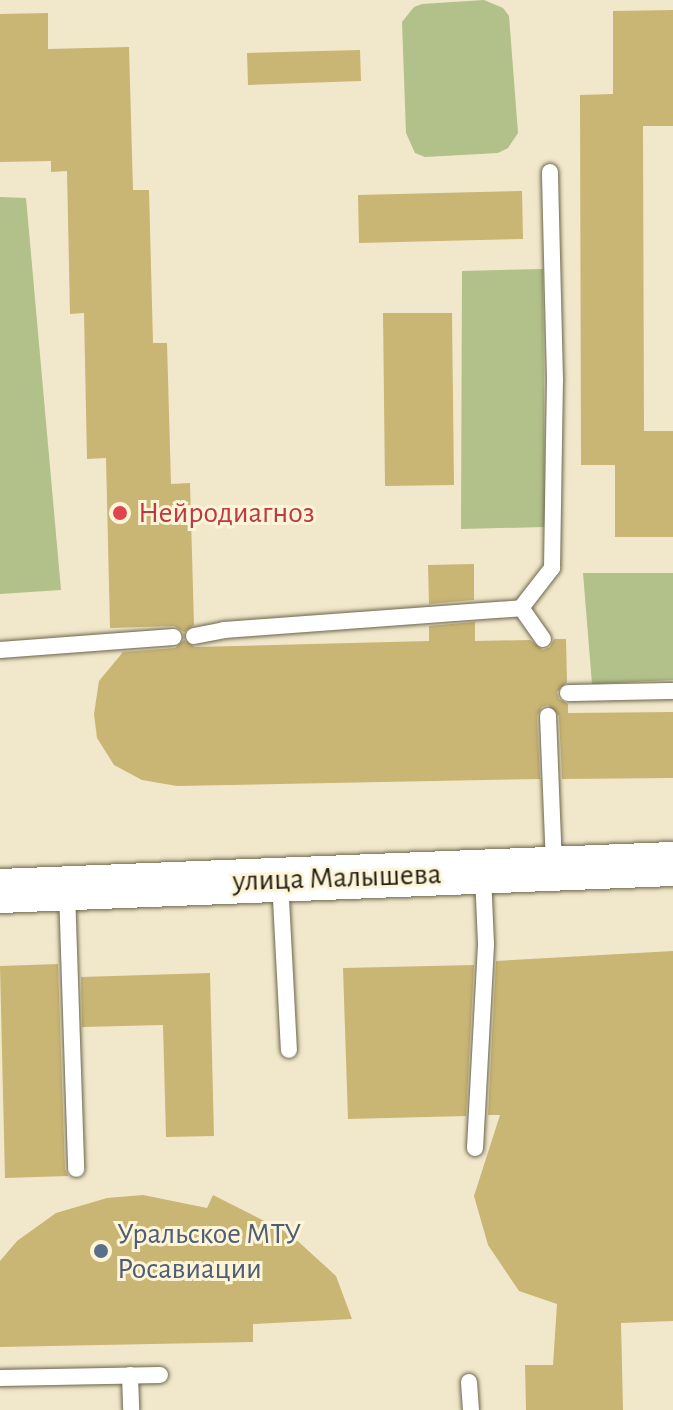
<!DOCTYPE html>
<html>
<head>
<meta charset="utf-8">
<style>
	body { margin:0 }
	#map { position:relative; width:673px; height:1410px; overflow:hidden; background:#f1e8cb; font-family:"Alegreya Sans",sans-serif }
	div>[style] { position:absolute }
	.green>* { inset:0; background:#b2c08a }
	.building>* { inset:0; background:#c9b574 }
	.roads { filter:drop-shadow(0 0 2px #6c654b) drop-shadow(0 0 2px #6c654b) }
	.lane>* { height:16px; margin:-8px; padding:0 8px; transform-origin:8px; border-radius:8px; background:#fff }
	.secondary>* { height:44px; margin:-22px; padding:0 22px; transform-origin:22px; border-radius:22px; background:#fff }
	.dots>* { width:22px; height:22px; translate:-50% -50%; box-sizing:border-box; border:4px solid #fef5d8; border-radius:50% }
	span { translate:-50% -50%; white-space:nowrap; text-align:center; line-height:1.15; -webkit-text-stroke:6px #fef5d8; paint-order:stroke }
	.health-label { font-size:30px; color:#be3a42 }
	.left { translate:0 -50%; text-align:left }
	.street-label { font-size:30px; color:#221f15 }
	.service-label { font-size:30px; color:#4e5e75 }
</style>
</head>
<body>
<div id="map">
	<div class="green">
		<i style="clip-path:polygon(484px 0,503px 8px,509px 16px,518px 133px,508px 148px,498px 153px,425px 157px,415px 153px,406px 133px,402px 22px,414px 7px,422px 4px)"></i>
		<i style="clip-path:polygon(0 197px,26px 198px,61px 590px,0 594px)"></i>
		<i style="clip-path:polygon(543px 269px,545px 527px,461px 529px,462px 271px)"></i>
		<i style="clip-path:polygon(583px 573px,673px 573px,673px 680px,592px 684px)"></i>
	</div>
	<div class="building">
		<i style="clip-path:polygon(673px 10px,673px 126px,643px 126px,644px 431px,673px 431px,673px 537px,615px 537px,615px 465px,581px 465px,580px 95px,613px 94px,613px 11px)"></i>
		<i style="clip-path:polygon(48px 13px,48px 49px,129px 47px,133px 190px,149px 190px,153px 343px,167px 343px,171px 484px,190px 483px,194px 625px,184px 632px,174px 626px,110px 628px,106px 458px,87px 459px,84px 313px,70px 314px,67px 171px,51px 172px,51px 161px,0 162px,0 14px)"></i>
		<i style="clip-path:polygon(360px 50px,361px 81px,248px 85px,247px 53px)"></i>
		<i style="clip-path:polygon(522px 191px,523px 239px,359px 243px,358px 195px)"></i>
		<i style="clip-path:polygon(383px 313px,452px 313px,454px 485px,385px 486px)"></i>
		<i style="clip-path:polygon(474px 564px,474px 600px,429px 604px,428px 565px)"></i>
		<i style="clip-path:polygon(475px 622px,475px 641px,530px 640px,543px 650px,550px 647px,554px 639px,566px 639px,567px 682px,557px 692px,559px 699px,568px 704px,568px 713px,673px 712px,673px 778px,562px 779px,559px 716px,548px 705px,542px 707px,537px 716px,540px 779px,177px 786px,142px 780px,114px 765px,97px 738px,94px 714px,99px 681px,123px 652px,175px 648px,184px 640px,195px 647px,429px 641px,429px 626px)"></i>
		<i style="clip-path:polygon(673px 951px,673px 1321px,621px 1323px,623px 1410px,526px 1410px,525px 1365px,553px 1365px,557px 1304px,519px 1291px,488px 1245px,474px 1196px,500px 1115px,488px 1115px,496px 961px)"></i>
		<i style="clip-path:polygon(58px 964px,65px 1169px,68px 1176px,5px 1178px,0 966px)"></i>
		<i style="clip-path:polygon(474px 965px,466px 1116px,348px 1119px,343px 968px)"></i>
		<i style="clip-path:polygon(210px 973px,214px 1136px,166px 1137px,163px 1025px,82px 1027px,81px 977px)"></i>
		<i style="clip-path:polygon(143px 1195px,207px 1208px,213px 1195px,290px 1234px,336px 1276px,352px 1319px,253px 1324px,253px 1342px,0 1347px,0 1261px,17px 1241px,56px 1213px,107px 1198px)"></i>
	</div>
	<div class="roads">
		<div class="lane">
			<i style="left:194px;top:636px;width:31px;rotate:-11deg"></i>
			<i style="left:224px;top:630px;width:298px;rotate:-4.2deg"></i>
			<i style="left:543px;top:639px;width:38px;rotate:-125deg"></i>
			<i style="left:521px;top:608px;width:51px;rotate:-52.2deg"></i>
			<i style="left:552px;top:568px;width:188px;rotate:-89.1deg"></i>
			<i style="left:555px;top:380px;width:208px;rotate:-91.4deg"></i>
			<i style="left:0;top:650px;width:174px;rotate:-4.3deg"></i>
			<i style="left:568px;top:693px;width:105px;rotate:-1.1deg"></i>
			<i style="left:548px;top:716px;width:150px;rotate:87.7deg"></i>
			<i style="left:280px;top:880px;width:170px;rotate:87deg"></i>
			<i style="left:67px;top:891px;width:278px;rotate:88.1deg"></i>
			<i style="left:475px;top:1148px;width:204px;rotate:-86.9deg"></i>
			<i style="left:486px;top:944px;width:70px;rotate:-92.5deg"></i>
			<i style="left:130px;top:1375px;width:35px;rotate:88deg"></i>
			<i style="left:0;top:1378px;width:160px;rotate:-1.1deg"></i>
			<i style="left:469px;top:1382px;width:28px;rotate:86deg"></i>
		</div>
		<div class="secondary">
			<i style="left:0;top:891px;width:674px;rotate:-2.3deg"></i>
		</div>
	</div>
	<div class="dots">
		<i style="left:120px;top:513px;background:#e0444e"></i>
		<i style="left:101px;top:1251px;background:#5c6f8a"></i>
	</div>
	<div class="health-label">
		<span class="left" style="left:138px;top:513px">Нейродиагноз</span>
	</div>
	<div class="street-label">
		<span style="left:337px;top:878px;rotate:-2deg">улица Малышева</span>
	</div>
	<div class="service-label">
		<span class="left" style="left:117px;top:1251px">Уральское МТУ<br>Росавиации</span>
	</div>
</div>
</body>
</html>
